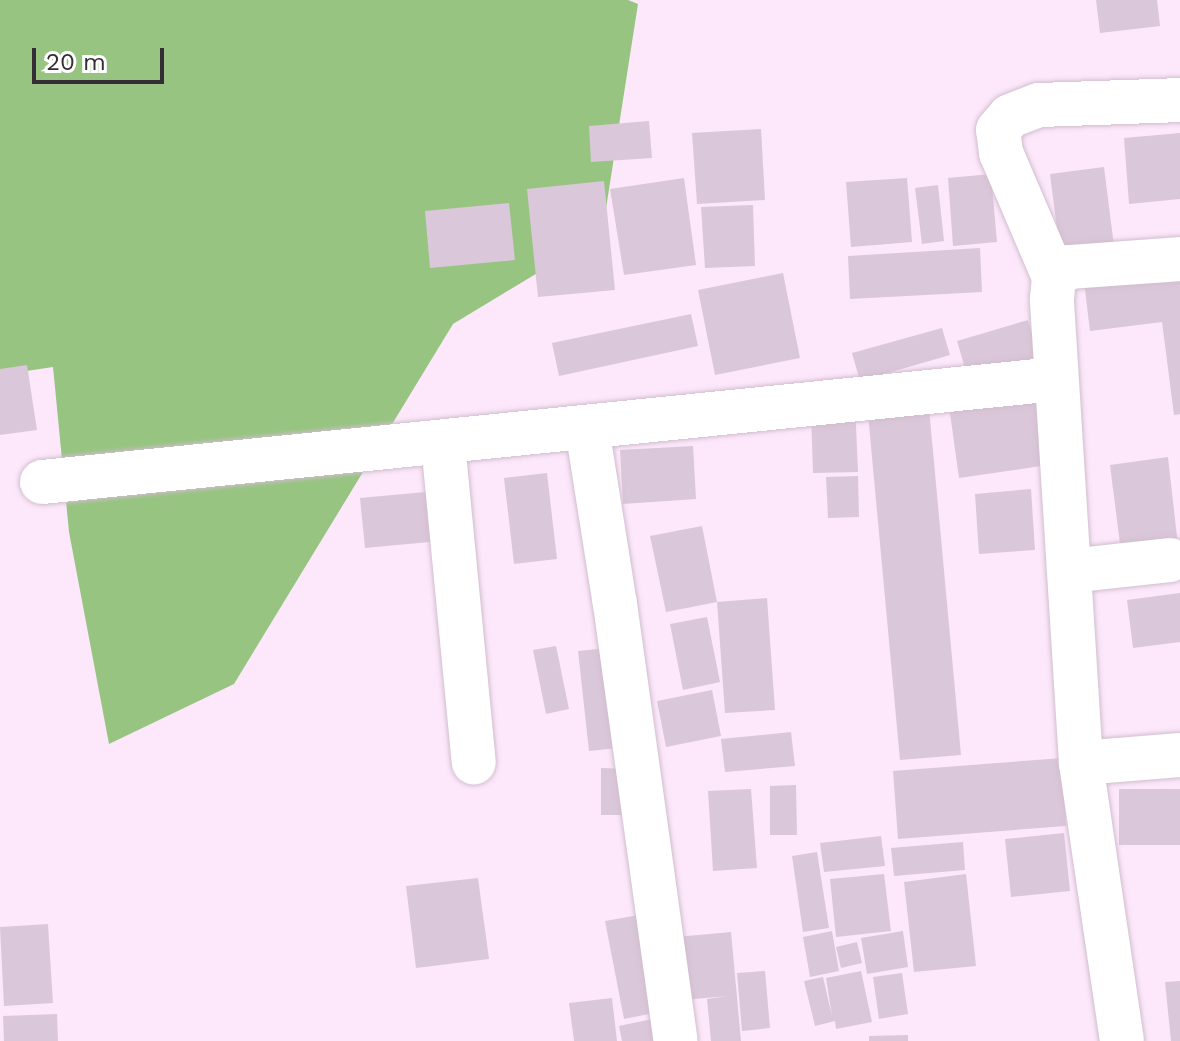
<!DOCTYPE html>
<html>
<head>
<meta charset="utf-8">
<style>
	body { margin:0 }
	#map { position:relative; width:1180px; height:1041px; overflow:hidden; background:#fce8fa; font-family:"Work Sans",sans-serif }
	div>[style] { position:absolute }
	.forest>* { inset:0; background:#97c581 }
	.building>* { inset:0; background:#dac7d9 }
	.roads { filter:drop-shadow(0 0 2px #d1bdcf) drop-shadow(0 0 2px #d1bdcf) }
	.minor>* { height:44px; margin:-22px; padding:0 22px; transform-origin:22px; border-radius:22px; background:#fff }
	span { translate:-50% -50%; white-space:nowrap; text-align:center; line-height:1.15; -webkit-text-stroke:8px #fff; paint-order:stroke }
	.scale { position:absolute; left:32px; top:48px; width:132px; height:36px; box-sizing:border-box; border:4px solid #342d34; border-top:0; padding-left:10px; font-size:24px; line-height:28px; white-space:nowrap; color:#342d34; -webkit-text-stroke:6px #fff; paint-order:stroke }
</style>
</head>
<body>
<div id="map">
	<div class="forest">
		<i style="clip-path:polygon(0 0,628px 0,638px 4px,602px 234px,453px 324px,234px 684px,109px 744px,69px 532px,53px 367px,0 375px)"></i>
	</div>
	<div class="building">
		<i style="clip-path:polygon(1096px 0,1157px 0,1160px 26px,1100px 33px)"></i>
		<i style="clip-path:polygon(649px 121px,652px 158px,591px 162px,589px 126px)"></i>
		<i style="clip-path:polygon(761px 129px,765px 200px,697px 204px,692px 133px)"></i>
		<i style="clip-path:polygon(1180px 133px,1180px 199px,1129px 204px,1124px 138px)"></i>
		<i style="clip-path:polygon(1104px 167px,1114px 246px,1060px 253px,1050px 174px)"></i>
		<i style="clip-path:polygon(991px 174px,997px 242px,953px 246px,948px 178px)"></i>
		<i style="clip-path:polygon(684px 178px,696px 265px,624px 275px,610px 189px)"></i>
		<i style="clip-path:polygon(907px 178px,912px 242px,851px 247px,846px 182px)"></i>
		<i style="clip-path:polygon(604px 181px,615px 290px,538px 297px,527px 189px)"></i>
		<i style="clip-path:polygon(938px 185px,944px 241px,922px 244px,915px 188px)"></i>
		<i style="clip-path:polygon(509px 203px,515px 260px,430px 268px,425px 211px)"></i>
		<i style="clip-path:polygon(753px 205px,755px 266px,705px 268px,701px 207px)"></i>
		<i style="clip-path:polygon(980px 248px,982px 292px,850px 299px,848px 256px)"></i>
		<i style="clip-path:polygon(1180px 271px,1180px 414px,1174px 415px,1162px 322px,1090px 331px,1084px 282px)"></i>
		<i style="clip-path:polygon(783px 273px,800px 358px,715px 375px,698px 290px)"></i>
		<i style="clip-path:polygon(691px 314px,698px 346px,559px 376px,552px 343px)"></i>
		<i style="clip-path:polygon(1028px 320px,1039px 357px,968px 378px,957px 341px)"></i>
		<i style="clip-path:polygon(942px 328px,950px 355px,860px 381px,852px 353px)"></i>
		<i style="clip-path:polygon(27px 365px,37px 430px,0 435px,0 369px)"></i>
		<i style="clip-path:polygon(1035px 386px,1048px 465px,959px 478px,948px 399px)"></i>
		<i style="clip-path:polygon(855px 402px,858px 472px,813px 473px,811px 413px)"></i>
		<i style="clip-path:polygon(929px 408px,961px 755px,900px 760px,868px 414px)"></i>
		<i style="clip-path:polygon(693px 446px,696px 499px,623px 504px,620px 450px)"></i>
		<i style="clip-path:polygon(1168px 457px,1178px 546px,1121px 552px,1110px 465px)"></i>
		<i style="clip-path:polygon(547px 473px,557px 559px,514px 564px,504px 478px)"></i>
		<i style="clip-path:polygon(858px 476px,859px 517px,828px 518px,826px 477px)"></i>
		<i style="clip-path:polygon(1031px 489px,1035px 550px,979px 554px,975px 494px)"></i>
		<i style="clip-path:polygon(436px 491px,440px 541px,365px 548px,360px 498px)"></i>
		<i style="clip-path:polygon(702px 526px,717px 602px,767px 598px,775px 710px,725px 713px,717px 602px,666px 612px,650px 536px)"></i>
		<i style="clip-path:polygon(1180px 593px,1180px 642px,1133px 648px,1127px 600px)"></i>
		<i style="clip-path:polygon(707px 617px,720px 682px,683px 690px,670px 624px)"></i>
		<i style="clip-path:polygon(556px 646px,569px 709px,546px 714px,533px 650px)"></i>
		<i style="clip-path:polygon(618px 647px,629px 747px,589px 751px,578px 651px)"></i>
		<i style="clip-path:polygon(712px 690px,721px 736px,666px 747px,657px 701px)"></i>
		<i style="clip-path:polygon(791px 732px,795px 766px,725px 772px,721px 739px)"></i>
		<i style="clip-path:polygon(1062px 758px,1066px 826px,898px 839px,893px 771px)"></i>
		<i style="clip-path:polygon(601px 768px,638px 769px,638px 815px,601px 815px)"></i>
		<i style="clip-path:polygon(796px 785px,797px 835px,770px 835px,770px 786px)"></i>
		<i style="clip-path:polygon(751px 789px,757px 868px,713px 871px,708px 791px)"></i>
		<i style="clip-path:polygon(1119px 789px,1180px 789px,1180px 845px,1119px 845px)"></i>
		<i style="clip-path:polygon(1064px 833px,1070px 891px,1011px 897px,1005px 839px)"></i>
		<i style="clip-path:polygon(881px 836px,885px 866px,824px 872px,820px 843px)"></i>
		<i style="clip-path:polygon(963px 842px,965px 870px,894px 876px,891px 848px)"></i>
		<i style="clip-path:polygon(817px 852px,829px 928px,803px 932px,792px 856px)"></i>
		<i style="clip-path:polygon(884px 874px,891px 931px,836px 937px,830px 879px)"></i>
		<i style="clip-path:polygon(966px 874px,976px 966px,914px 972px,904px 882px)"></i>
		<i style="clip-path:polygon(478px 878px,489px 959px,416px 968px,406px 886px)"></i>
		<i style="clip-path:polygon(639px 915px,659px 1012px,624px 1019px,605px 921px)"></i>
		<i style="clip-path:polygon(48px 924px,53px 1003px,4px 1006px,0 927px)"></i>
		<i style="clip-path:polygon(832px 931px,839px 971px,810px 977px,803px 937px)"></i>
		<i style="clip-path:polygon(903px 931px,908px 967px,867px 974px,861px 938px)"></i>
		<i style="clip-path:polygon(731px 932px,741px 1041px,711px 1041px,707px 999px,728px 996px,683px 1000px,676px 937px)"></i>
		<i style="clip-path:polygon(857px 942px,862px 963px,841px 968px,836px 947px)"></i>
		<i style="clip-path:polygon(765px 971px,770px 1028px,742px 1031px,737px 973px)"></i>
		<i style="clip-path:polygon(861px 971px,872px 1022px,836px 1029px,835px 1021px,815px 1026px,804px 981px,823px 977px,832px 1016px,826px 978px)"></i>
		<i style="clip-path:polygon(902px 973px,908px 1014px,879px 1019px,873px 977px)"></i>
		<i style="clip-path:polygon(1180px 981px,1180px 1041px,1171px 1041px,1165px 982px)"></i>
		<i style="clip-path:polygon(612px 998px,617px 1041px,574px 1041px,569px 1003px)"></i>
		<i style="clip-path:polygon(57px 1014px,58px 1041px,4px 1041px,3px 1016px)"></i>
		<i style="clip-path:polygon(657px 1018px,661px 1041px,622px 1041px,619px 1026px)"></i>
		<i style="clip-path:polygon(908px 1035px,908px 1041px,869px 1041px,869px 1036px)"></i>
	</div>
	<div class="roads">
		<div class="minor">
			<i style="left:1054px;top:277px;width:135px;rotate:-113.1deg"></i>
			<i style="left:1001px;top:153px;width:23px;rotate:-97deg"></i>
			<i style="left:998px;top:130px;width:18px;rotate:-49deg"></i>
			<i style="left:1010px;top:116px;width:31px;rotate:-21deg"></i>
			<i style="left:1039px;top:105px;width:141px;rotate:-2deg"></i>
			<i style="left:587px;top:428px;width:178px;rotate:81deg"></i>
			<i style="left:615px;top:604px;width:441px;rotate:82.1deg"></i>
			<i style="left:443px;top:443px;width:321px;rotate:84.5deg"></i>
			<i style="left:42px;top:482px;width:1019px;rotate:-5.8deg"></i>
			<i style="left:1069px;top:571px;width:102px;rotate:-6.2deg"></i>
			<i style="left:1081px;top:763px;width:99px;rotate:-4.6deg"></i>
			<i style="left:1122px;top:1041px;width:281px;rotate:-98.4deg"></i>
			<i style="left:1081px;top:763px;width:465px;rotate:-93.6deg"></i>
			<i style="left:1052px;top:299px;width:22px;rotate:-85deg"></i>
			<i style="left:1054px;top:277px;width:18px;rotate:-34deg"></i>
			<i style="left:1069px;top:267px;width:111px;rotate:-4.1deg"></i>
		</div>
	</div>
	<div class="scale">20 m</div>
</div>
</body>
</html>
